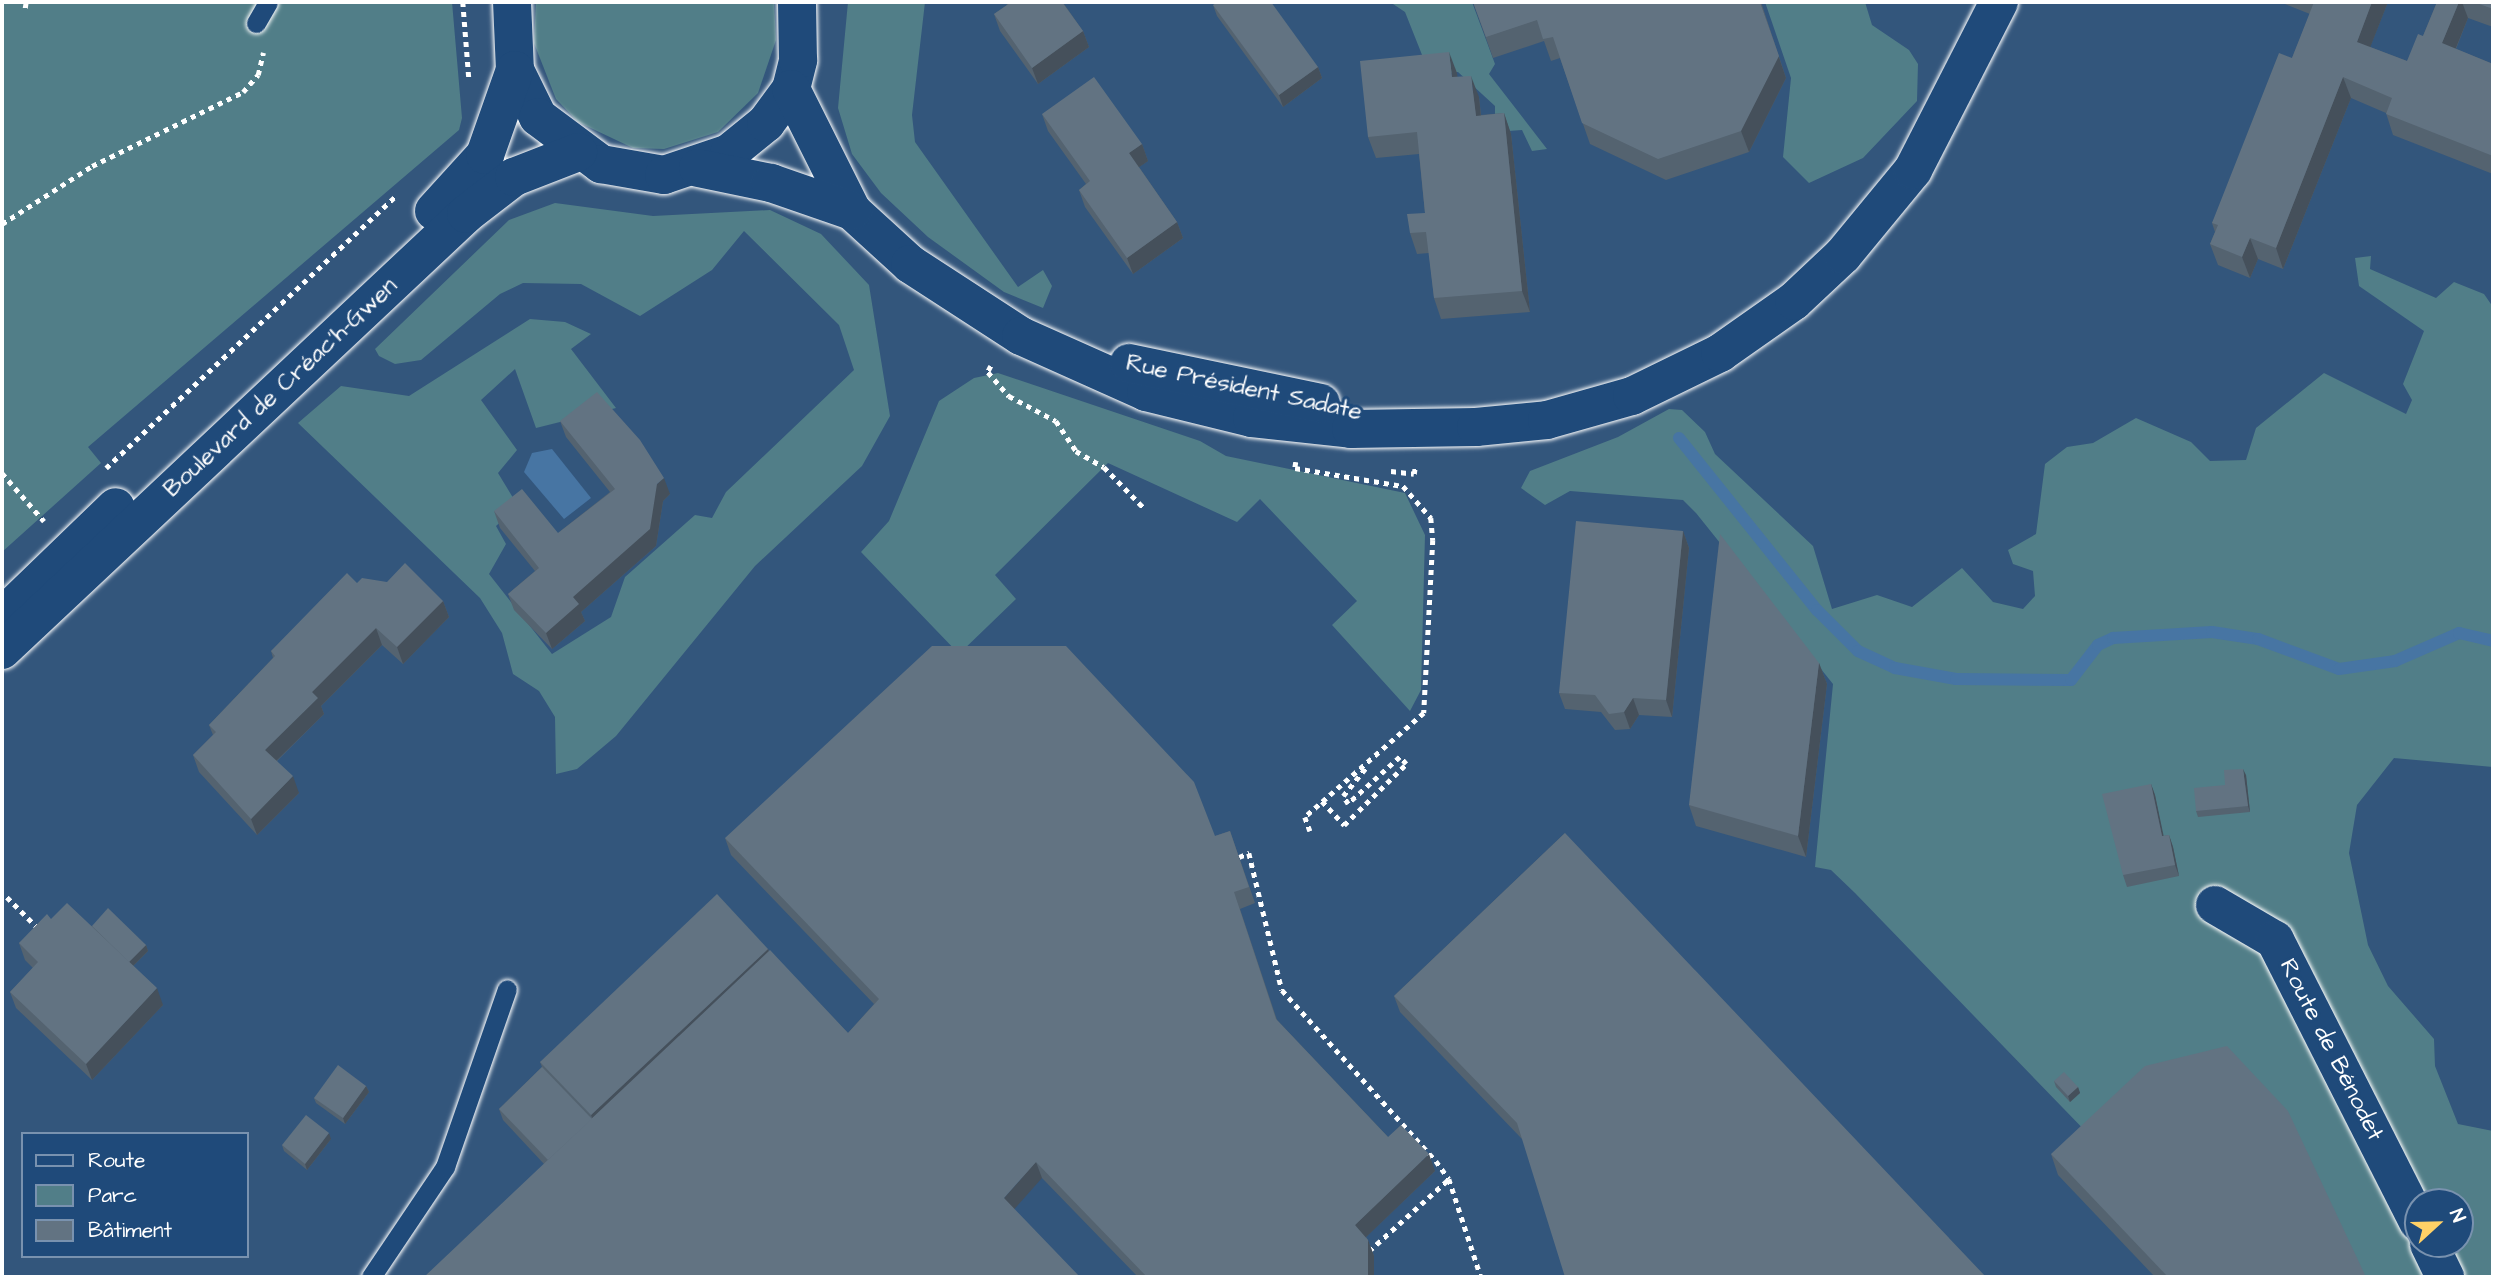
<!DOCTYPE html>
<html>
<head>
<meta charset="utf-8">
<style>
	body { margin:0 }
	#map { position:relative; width:2495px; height:1279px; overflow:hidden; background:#33567c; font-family:"Architects Daughter",sans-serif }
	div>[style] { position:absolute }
	.green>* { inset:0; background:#517e88 }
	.water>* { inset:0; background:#4775a3 }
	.stream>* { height:12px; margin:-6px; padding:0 6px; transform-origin:6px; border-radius:6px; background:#4775a3 }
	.path>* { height:4.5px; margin-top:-2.25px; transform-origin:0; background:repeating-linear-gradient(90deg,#fff 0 5px,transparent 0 10px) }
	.roads { filter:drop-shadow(0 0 2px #fff) drop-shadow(0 0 2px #fff) }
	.service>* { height:19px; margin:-9.5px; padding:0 9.5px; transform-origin:9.5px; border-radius:9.5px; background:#1f4a7a }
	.minor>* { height:38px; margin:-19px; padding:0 19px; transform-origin:19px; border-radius:19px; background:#1f4a7a }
	.tertiary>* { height:38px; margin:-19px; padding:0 19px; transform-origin:19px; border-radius:19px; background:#1f4a7a }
	.wall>* { inset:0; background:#546370 }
	.shaded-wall>* { inset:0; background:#45505b }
	.building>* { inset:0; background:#627382 }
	span { translate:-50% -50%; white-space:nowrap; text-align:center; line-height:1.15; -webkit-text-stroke:6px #1f4a7a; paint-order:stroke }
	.street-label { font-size:24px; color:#fff }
	.frame { position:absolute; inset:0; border:4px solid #fff; pointer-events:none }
	.legend { position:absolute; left:21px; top:1132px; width:228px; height:126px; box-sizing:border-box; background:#1f4a7a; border:2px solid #7992af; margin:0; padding:9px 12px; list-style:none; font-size:21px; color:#fff }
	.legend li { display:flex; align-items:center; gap:14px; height:35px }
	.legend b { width:35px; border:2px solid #7992af }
	.north { position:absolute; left:2404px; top:1188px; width:70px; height:70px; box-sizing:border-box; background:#1f4a7a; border:2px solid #7992af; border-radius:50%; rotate:68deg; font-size:19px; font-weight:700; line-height:28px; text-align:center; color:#fff }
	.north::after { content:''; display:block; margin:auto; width:24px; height:32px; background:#ffd166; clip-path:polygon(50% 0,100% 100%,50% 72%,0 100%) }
</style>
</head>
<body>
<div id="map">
	<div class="green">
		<i style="clip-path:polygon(2px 2px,452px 2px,462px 118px,459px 130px,88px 447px,101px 463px,2px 552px)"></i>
		<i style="clip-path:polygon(536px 2px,774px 2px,776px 40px,758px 93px,718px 132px,664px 149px,633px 148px,578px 122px,556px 99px,534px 43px)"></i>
		<i style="clip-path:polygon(848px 2px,925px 2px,912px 115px,915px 142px,1018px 287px,1043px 270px,1052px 286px,1043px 308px,1004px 292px,928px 237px,881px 193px,852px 154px,838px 108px)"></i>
		<i style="clip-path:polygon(1390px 2px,1472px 2px,1495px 64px,1489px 74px,1547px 149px,1532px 151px,1522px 130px,1495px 132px,1495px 106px,1458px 72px,1430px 75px,1405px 12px)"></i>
		<i style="clip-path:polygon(1765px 2px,1865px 2px,1872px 25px,1909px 50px,1918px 64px,1917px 101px,1863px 158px,1809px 183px,1783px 157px,1791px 78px)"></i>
		<i style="clip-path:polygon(555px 203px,653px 216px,770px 210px,821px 234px,869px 285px,890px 416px,862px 466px,755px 566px,616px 736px,577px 769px,556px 774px,555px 717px,539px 691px,513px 674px,502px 633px,480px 598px,298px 423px,341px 386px,409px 396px,530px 319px,565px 322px,591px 334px,571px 349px,616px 408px,536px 428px,515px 369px,481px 400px,517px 450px,498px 473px,518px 506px,496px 526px,506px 544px,489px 574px,552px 654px,611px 617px,625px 577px,695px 515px,712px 518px,726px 492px,854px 370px,839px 325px,744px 231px,712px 270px,640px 316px,581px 284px,523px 283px,500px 294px,421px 360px,395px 364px,379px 356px,375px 349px,509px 220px)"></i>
		<i style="clip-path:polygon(evenodd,2371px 256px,2370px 269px,2436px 298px,2454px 282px,2484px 294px,2493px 307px,2493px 767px,2394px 758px,2357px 805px,2349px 853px,2368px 945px,2388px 986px,2434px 1039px,2435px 1066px,2458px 1124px,2493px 1131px,2493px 1277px,2364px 1277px,2093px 1139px,1855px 893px,1831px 870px,1815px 867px,1833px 684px,1696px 513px,1683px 500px,1570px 491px,1545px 505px,1521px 488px,1530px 471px,1618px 437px,1669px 409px,1682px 410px,1705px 432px,1715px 454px,1813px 546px,1832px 609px,1877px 595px,1912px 607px,1962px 568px,1993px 602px,2023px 609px,2035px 596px,2033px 571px,2013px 564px,2008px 550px,2036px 534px,2045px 464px,2067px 447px,2093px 443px,2136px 418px,2191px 442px,2210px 461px,2246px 460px,2256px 428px,2324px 373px,2406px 414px,2412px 400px,2403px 384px,2424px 331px,2359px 286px,2355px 258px,2371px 256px,2418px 1202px,2460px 1202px,2460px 1244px,2418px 1244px,2418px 1202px)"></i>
		<i style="clip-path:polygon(998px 373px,1200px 441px,1226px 456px,1405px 493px,1425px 535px,1421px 690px,1410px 711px,1332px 625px,1357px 601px,1260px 499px,1237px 522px,1108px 463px,995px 575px,1016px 599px,959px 654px,861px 552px,889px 521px,939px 401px,974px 378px)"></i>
	</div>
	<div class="water">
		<i style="clip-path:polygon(552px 449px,591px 498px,564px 519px,524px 472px,532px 453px)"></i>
	</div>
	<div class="stream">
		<i style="left:1679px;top:438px;width:221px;rotate:51.3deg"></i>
		<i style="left:1817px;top:610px;width:58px;rotate:45deg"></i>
		<i style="left:1858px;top:651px;width:41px;rotate:24.7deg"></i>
		<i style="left:1895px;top:668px;width:62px;rotate:10.2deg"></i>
		<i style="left:1956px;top:679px;width:115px;rotate:0.5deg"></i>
		<i style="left:2071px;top:680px;width:44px;rotate:-52.4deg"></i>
		<i style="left:2098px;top:645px;width:17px;rotate:-25deg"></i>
		<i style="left:2113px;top:638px;width:99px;rotate:-3.5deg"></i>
		<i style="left:2212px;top:632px;width:47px;rotate:8.7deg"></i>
		<i style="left:2258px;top:639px;width:86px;rotate:20.3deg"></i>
		<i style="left:2339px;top:669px;width:57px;rotate:-8.1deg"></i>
		<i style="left:2395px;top:661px;width:70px;rotate:-23.6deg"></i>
		<i style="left:2459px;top:633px;width:35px;rotate:13deg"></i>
	</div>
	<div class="path">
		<i style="left:463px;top:2px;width:76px;rotate:85.5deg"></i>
		<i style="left:25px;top:8px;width:6px;rotate:-81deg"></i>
		<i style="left:2px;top:224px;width:107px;rotate:-32.8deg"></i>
		<i style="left:92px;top:166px;width:168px;rotate:-26.1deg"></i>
		<i style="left:243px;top:92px;width:23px;rotate:-49deg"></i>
		<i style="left:258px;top:75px;width:23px;rotate:-77deg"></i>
		<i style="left:991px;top:366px;width:7px;rotate:117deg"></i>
		<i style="left:988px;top:372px;width:32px;rotate:49deg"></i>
		<i style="left:1009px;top:396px;width:53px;rotate:28deg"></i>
		<i style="left:1056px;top:421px;width:36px;rotate:56deg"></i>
		<i style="left:1076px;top:451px;width:32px;rotate:30deg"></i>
		<i style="left:1104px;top:467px;width:56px;rotate:45.7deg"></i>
		<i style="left:1296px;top:462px;width:6px;rotate:99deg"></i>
		<i style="left:1295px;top:468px;width:109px;rotate:9.5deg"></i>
		<i style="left:1403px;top:486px;width:43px;rotate:48.8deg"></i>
		<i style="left:1431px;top:518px;width:22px;rotate:85deg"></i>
		<i style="left:1433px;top:540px;width:173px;rotate:93deg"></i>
		<i style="left:1424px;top:713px;width:158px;rotate:138.8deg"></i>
		<i style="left:1305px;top:817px;width:15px;rotate:70deg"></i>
		<i style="left:106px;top:468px;width:398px;rotate:-43.2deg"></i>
		<i style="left:1391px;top:471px;width:23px;rotate:7deg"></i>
		<i style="left:1414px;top:474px;width:7px;rotate:-82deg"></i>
		<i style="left:2px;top:473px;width:64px;rotate:48.8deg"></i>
		<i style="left:1322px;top:801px;width:33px;rotate:47deg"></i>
		<i style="left:1344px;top:825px;width:87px;rotate:-44.5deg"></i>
		<i style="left:1406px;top:764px;width:9px;rotate:-131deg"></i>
		<i style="left:1400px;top:757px;width:70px;rotate:137.9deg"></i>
		<i style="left:1348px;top:804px;width:9px;rotate:-122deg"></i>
		<i style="left:1343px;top:796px;width:36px;rotate:-51deg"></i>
		<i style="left:1239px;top:857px;width:11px;rotate:-22deg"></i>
		<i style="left:1249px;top:853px;width:141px;rotate:76.5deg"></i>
		<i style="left:1282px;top:990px;width:230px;rotate:48deg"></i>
		<i style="left:1436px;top:1161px;width:22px;rotate:54deg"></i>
		<i style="left:1449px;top:1179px;width:103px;rotate:71.9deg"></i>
		<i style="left:7px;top:897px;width:45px;rotate:45deg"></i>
		<i style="left:1369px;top:1251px;width:108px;rotate:-42deg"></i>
	</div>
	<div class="roads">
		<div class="service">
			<i style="left:256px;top:23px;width:24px;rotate:-60deg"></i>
			<i style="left:371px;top:1277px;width:133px;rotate:-56.1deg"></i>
			<i style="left:445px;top:1167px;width:188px;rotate:-70.8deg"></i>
		</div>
		<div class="minor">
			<i style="left:2215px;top:905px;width:69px;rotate:30.3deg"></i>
			<i style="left:2275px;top:940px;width:316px;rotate:63.1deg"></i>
			<i style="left:2429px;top:1244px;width:37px;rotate:64deg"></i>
		</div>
		<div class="tertiary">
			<i style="left:512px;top:2px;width:68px;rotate:87.5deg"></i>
			<i style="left:515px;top:70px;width:52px;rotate:63.9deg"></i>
			<i style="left:538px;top:117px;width:79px;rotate:36.7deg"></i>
			<i style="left:601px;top:164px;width:64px;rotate:9.9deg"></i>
			<i style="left:664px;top:175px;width:69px;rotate:-18.7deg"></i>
			<i style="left:729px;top:153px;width:48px;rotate:-39deg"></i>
			<i style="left:766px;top:123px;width:42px;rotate:-53.7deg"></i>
			<i style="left:791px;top:89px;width:30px;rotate:-76deg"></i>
			<i style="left:798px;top:60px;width:58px;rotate:-91deg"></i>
			<i style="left:791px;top:89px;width:136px;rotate:63.4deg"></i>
			<i style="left:852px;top:211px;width:79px;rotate:42.4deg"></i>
			<i style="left:910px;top:264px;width:132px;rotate:33deg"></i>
			<i style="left:1021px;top:336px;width:137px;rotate:24.1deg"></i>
			<i style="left:1146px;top:392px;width:109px;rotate:13.8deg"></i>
			<i style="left:1252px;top:418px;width:100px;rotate:6.3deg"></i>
			<i style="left:1351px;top:429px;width:125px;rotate:-0.9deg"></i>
			<i style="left:1476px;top:427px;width:71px;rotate:-5.6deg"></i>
			<i style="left:1547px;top:420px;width:88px;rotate:-15.8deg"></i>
			<i style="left:1632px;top:396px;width:98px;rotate:-26deg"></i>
			<i style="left:1720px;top:353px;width:90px;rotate:-35.1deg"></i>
			<i style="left:1794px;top:301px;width:67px;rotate:-43.2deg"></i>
			<i style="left:1843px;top:255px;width:110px;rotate:-50.5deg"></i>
			<i style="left:1913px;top:170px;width:189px;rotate:-62.9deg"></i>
			<i style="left:698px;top:168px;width:75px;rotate:11.6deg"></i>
			<i style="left:771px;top:183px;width:86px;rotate:19.1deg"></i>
			<i style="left:434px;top:211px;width:76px;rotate:-47.7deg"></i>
			<i style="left:485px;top:155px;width:90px;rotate:-70.6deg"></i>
			<i style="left:1129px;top:363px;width:196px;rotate:11.8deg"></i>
			<i style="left:2px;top:617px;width:158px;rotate:-44deg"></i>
			<i style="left:2px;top:650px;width:637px;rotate:-43.22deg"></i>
			<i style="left:466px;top:214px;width:61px;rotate:-37.6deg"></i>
			<i style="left:514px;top:177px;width:69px;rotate:-21.3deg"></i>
		</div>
	</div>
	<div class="wall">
		<i style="clip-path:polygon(1006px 2px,1067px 2px,1064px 4px,1083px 31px,1089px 47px,1038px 84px,1000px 31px,994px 14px,1007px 5px)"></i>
		<i style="clip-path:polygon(1473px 2px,1761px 2px,1786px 78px,1749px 152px,1666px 180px,1590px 144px,1560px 58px,1551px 61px,1544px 41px,1493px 58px)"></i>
		<i style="clip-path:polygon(2280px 2px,2388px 2px,2370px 47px,2407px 61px,2423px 36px,2437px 2px,2493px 2px,2493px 27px,2468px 18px,2456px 49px,2493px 64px,2493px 174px,2393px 135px,2386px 113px,2351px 98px,2283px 269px,2258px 259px,2250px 278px,2218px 265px,2210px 244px,2215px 232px,2212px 223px,2292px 58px,2310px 14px)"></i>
		<i style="clip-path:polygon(1213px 5px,1318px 67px,1322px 78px,1283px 107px,1217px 16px)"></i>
		<i style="clip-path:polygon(1457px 73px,1457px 77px,1479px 97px,1481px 115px,1504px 113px,1511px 134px,1530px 312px,1441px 319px,1434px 298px,1429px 253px,1417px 254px,1410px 233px,1425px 213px,1419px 154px,1376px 158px,1368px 137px)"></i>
		<i style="clip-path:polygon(1042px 114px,1142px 144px,1148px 161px,1139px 167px,1177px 222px,1183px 238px,1133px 274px,1085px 207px,1079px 190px,1086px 184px,1048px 131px)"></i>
		<i style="clip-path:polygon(560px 421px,670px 494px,663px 501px,656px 546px,581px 612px,585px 621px,552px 649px,514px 610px,508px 594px,535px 571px,500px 528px,494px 511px,558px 533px,610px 492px,566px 437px)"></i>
		<i style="clip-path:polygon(1683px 531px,1689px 548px,1672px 717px,1639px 715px,1630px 729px,1615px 730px,1601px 712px,1565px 709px,1559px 693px)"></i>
		<i style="clip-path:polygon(357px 583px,443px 601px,449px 617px,403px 664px,382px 645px,321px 706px,324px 714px,277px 761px,299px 793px,257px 835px,199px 772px,193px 755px,213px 735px,209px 725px,273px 658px,271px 651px)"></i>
		<i style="clip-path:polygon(1819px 663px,1827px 684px,1806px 857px,1696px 826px,1689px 805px)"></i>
		<i style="clip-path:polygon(2246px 775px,2250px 812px,2198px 817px,2196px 811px,2225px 785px)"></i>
		<i style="clip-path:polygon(2151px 784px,2155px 795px,2163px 836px,2169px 835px,2173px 847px,2179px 876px,2127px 887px,2123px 875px)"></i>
		<i style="clip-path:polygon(1230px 831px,1255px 903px,1240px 909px,1277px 1020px,1388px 1137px,1435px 1171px,1366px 1237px,1368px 1240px,1374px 1256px,1374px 1277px,1138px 1277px,1042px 1178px,544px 1164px,503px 1120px,499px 1109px,542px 1067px,540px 1062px,768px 949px,769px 951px,848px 1033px,874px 1004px,731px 855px,725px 838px,1215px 836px)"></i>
		<i style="clip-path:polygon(1565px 833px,1522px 1139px,1400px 1012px,1394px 996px)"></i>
		<i style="clip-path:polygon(51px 919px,92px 926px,146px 945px,148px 951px,133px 966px,163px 1005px,92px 1080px,16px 1008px,10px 992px,33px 968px,25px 960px,19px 943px)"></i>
		<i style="clip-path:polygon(2054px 1081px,2078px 1087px,2080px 1093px,2070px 1102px,2056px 1087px)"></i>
		<i style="clip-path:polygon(366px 1086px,369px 1092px,345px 1124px,316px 1103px,314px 1098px)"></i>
		<i style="clip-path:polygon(331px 1139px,307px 1170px,284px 1151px,282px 1145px)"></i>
		<i style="clip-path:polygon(2051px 1154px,2366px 1277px,2155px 1277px,2058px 1175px)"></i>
	</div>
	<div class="shaded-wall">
		<i style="clip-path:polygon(1760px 2px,1786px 78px,1749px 152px,1741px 131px)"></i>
		<i style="clip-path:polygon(2372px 2px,2388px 2px,2364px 63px,2357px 42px)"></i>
		<i style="clip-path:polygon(2459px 2px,2462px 2px,2468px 18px,2449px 65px,2442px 43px)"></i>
		<i style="clip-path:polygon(1083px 31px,1089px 47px,1038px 84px,1032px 68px)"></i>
		<i style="clip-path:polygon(1449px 52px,1457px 73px,1460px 98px,1452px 77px)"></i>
		<i style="clip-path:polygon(1318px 67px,1322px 78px,1283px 107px,1279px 95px)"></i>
		<i style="clip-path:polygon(1471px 76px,1479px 97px,1483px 137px,1476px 116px)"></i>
		<i style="clip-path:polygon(2343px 77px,2351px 98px,2283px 269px,2276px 248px)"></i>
		<i style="clip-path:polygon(1504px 113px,1511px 134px,1530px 312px,1522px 291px)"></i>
		<i style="clip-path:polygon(1142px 144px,1148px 161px,1135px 170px,1129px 153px)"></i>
		<i style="clip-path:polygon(1177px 222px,1183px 238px,1133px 274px,1127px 258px)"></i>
		<i style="clip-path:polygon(2250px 238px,2258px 259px,2250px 278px,2242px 257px)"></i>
		<i style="clip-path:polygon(664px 478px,670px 494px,663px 501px,656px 546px,581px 612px,585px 621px,552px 649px,546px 633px,657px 484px)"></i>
		<i style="clip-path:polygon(1683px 531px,1689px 548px,1672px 717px,1666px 700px)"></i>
		<i style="clip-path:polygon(443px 601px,449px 617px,403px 664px,397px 647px)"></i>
		<i style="clip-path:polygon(376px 628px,382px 645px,321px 706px,324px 714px,271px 766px,265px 750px,312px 692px)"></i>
		<i style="clip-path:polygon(1819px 663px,1827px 684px,1806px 857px,1798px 836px)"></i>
		<i style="clip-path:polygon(1633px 698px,1639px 715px,1630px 729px,1624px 712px)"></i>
		<i style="clip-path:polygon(2243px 769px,2246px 775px,2250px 812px,2248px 806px)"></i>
		<i style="clip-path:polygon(293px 776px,299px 793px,257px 835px,251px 819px)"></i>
		<i style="clip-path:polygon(2151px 784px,2155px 795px,2166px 847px,2162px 836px)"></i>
		<i style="clip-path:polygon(2169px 835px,2173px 847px,2179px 876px,2175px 865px)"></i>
		<i style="clip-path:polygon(146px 945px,148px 951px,128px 971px,126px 965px)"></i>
		<i style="clip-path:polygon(768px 949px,774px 965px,593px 1120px,591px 1115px)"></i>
		<i style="clip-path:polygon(157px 988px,163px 1005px,92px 1080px,86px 1064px)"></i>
		<i style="clip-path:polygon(366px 1086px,369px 1092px,345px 1124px,343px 1118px)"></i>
		<i style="clip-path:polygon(2078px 1087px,2080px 1093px,2070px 1102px,2068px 1096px)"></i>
		<i style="clip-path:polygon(329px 1133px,331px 1139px,307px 1170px,305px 1164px)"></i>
		<i style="clip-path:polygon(1429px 1154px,1435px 1171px,1361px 1242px,1355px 1225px)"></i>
		<i style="clip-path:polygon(1036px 1162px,1042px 1178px,1010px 1214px,1004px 1198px)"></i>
		<i style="clip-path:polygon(1368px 1240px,1374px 1256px,1374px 1277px,1368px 1277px)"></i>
	</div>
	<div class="building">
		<i style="clip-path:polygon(1009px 2px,1062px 2px,1083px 31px,1032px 68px,994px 14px,1010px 3px)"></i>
		<i style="clip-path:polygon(1217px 2px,1271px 2px,1318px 67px,1279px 95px,1213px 5px)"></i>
		<i style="clip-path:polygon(1473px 2px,1760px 2px,1779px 56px,1741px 131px,1658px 159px,1582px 123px,1553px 37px,1543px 39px,1537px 20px,1486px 37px)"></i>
		<i style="clip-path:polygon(2314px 2px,2372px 2px,2357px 42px,2407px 61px,2418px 34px,2423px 36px,2437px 2px,2459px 2px,2442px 43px,2493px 64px,2493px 156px,2386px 114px,2392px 98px,2343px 77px,2276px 248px,2250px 238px,2242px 257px,2210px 244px,2218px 225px,2212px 223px,2279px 53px,2292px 58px)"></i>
		<i style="clip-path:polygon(2474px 2px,2493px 2px,2493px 9px)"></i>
		<i style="clip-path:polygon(1449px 52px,1452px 77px,1471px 76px,1476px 116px,1504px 113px,1522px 291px,1434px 298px,1426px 232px,1410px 233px,1407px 214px,1425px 213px,1417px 132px,1368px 137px,1360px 61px)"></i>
		<i style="clip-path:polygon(1094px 77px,1142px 144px,1129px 153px,1177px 222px,1127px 258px,1079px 190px,1090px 181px,1042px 114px)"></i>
		<i style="clip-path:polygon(597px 392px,640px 440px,664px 478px,657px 484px,650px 529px,573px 597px,579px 604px,546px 633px,508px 594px,539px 568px,494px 511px,522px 489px,558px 533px,615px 489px,560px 421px)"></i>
		<i style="clip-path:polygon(1576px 521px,1683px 531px,1666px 700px,1633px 698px,1624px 712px,1609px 714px,1595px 695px,1559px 693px)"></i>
		<i style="clip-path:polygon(1720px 534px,1819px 663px,1798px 836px,1689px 805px)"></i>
		<i style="clip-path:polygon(405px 563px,443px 601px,397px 647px,376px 628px,312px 692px,318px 698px,265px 750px,293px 776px,251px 819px,193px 755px,216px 732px,209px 725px,275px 656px,271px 651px,347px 573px,357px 583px,362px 578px,387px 582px)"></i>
		<i style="clip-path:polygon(932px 646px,1066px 646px,1194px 782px,1215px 836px,1230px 831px,1249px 887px,1234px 892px,1276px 1019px,1388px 1137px,1401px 1125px,1429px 1154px,1355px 1225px,1368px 1240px,1368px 1277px,1147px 1277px,1036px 1162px,1004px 1198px,1080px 1277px,424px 1277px,770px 950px,848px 1033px,879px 999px,725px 838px)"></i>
		<i style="clip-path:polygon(2243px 769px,2248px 806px,2196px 811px,2194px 788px,2225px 785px,2224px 770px)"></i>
		<i style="clip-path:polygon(2151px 784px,2162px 836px,2169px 835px,2175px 865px,2123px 875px,2102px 794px)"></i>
		<i style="clip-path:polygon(1565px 833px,1986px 1277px,1565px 1277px,1517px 1123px,1394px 996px)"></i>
		<i style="clip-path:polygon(717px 894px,768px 949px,591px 1115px,540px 1062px)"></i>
		<i style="clip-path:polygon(67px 903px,157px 988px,86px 1064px,10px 992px,38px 962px,19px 943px,47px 914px,51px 919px)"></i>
		<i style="clip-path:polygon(108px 908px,146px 945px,129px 962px,92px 926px)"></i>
		<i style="clip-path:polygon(2227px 1046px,2288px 1111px,2366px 1277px,2168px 1277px,2051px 1154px,2145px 1066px)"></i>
		<i style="clip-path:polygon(338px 1065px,366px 1086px,343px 1118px,314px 1098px)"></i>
		<i style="clip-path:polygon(542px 1067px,592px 1119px,548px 1160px,499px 1109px)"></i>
		<i style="clip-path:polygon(2064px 1072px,2078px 1087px,2068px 1096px,2054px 1081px)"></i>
		<i style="clip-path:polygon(306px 1115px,329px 1133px,305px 1164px,282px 1145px)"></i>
	</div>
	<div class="street-label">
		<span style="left:281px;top:388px;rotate:-43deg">Boulevard de Créac'h-Gwen</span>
		<span style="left:1244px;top:388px;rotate:12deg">Rue Président Sadate</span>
		<span style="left:2331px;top:1050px;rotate:63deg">Route de Bénodet</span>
	</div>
	<div class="frame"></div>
	<ul class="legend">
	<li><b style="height:9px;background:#1f4a7a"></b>Route</li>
	<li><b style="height:19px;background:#517e88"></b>Parc</li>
	<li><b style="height:19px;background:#627382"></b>Bâtiment</li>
	</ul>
	<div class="north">N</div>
</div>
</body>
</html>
